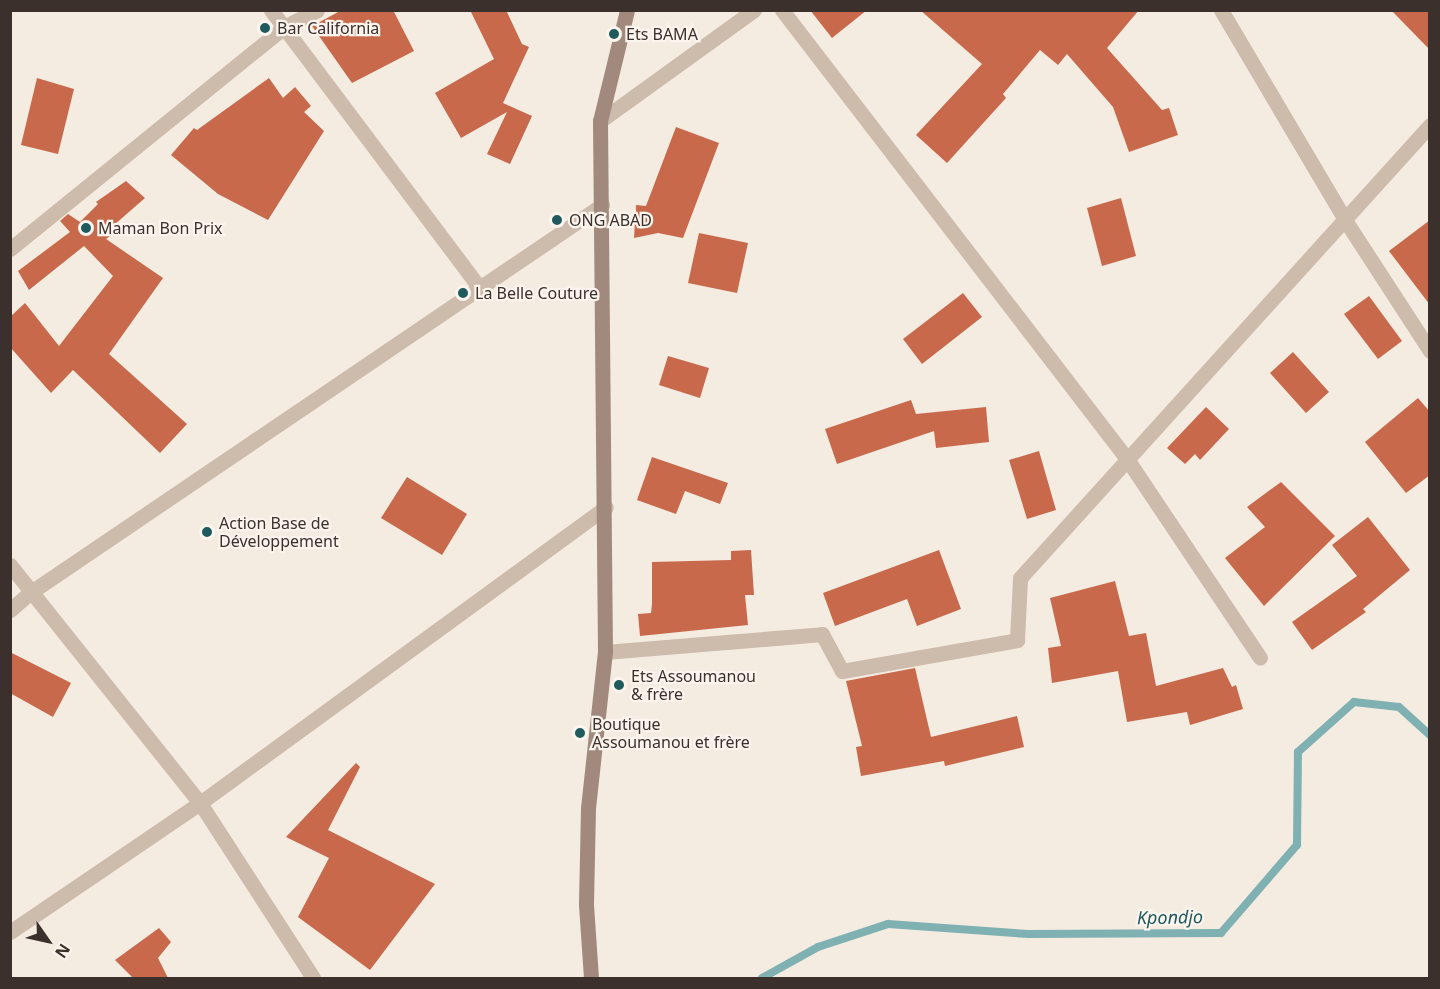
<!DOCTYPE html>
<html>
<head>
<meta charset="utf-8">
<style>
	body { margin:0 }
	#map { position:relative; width:1440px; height:989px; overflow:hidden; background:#f4ebe1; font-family:"Noto Sans",sans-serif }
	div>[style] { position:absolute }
	.stream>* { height:8px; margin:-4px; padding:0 4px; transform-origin:4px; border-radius:4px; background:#7fb0b2 }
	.building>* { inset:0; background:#c8694b }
	.minor>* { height:15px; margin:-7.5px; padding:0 7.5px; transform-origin:7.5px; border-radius:7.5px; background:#cdbbac }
	.secondary>* { height:15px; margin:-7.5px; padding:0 7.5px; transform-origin:7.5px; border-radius:7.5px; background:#a18a7d }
	.dots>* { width:16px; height:16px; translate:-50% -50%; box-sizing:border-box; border:3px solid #fbf5ee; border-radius:50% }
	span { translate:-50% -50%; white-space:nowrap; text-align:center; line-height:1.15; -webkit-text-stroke:4.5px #fbf5ee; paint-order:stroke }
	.poi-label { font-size:16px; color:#3b302b }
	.left { translate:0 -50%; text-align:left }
	.water-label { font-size:18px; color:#1f5a5e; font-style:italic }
	.frame { position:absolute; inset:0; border:12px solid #3b302b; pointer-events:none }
	.north { position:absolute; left:18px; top:911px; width:60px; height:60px; -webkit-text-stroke:4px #fbf5ee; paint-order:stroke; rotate:124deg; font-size:16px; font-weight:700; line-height:24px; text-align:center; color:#3b302b }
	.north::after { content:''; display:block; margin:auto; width:21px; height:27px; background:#3b302b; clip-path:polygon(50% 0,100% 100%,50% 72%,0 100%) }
</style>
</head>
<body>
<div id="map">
	<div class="stream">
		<i style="left:762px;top:978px;width:64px;rotate:-29deg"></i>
		<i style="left:818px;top:947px;width:74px;rotate:-18.2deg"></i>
		<i style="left:888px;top:924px;width:141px;rotate:4.1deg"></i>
		<i style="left:1029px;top:934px;width:192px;rotate:-0.3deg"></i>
		<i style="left:1221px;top:933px;width:116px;rotate:-49.2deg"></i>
		<i style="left:1297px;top:845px;width:93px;rotate:-89.4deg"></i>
		<i style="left:1298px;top:752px;width:75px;rotate:-41.8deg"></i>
		<i style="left:1354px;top:702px;width:45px;rotate:6.3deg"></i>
		<i style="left:1399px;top:707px;width:42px;rotate:42.1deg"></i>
	</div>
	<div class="building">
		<i style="clip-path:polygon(342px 10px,393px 10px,414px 51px,352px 83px,312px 26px)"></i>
		<i style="clip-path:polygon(470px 10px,506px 10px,522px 44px,529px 47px,503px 103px,532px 116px,510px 164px,487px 154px,507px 112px,461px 138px,435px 93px,494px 59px)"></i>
		<i style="clip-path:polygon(810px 10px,867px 10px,832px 38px)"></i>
		<i style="clip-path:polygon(920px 10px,1139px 10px,1107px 48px,1162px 110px,1169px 108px,1178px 135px,1129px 152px,1113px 107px,1067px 54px,1058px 65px,1040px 50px,1003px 94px,1006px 98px,947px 163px,916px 135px,982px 64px)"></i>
		<i style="clip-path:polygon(1391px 10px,1430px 10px,1430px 50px)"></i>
		<i style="clip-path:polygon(37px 78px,74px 89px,58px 154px,21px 145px)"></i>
		<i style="clip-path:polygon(269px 78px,283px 98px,295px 87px,311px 106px,304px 112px,324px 131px,268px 220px,218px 194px,171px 155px,194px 128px,197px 130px)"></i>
		<i style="clip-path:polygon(676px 127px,719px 143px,683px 238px,658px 233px,634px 238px,636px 205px,646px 206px)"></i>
		<i style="clip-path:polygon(126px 181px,145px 198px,106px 232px,110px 236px,106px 239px,163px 278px,109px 354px,187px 424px,160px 453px,73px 370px,51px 393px,10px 347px,10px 317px,25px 303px,59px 346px,113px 276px,84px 246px,29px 290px,18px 271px,70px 232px,60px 221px,68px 214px,80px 222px,98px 204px,96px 202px)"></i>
		<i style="clip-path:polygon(1121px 198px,1136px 256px,1102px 266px,1087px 208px)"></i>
		<i style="clip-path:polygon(1430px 220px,1430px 305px,1389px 251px)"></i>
		<i style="clip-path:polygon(699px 233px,748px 243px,737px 293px,688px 283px)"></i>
		<i style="clip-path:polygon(963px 293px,982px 317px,922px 364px,903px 339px)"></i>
		<i style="clip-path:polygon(1369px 296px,1402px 341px,1378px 359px,1344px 314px)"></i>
		<i style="clip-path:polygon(1293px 352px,1329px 392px,1306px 413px,1270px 373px)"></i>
		<i style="clip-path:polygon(668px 356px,709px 368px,700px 398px,659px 385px)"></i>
		<i style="clip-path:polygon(1418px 398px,1430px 412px,1430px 475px,1406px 493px,1365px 442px)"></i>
		<i style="clip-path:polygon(911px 400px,916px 414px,986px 407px,989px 442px,936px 448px,934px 431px,837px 464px,825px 429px)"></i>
		<i style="clip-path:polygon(1206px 407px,1229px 429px,1200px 460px,1195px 454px,1185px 464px,1167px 448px)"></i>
		<i style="clip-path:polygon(1039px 451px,1056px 510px,1027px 519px,1009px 460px)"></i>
		<i style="clip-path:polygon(652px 457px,728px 483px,720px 504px,685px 491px,676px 514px,637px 500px)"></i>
		<i style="clip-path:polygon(407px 477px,467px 514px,442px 555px,381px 518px)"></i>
		<i style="clip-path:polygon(1281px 482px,1335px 536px,1264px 606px,1225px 558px,1265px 527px,1247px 507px)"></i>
		<i style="clip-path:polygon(1368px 517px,1410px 570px,1363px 609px,1366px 612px,1312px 650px,1292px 622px,1357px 576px,1332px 545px)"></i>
		<i style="clip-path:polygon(751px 550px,754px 595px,745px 595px,748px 625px,640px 636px,638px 614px,651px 613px,652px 604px,652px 562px,731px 560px,731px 551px)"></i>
		<i style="clip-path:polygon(939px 550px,961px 609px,917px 626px,907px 599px,835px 626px,823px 593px)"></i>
		<i style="clip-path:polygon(1115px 581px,1129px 636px,1146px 633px,1156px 686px,1223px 668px,1232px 687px,1236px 685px,1243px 709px,1190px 725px,1187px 712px,1127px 722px,1118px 671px,1052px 683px,1048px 648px,1061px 646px,1050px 598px)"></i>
		<i style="clip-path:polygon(10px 652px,71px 683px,53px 717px,10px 693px)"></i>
		<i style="clip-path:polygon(915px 668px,931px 737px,1017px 716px,1024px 747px,945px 766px,944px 761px,861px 776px,856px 747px,862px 746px,846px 681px)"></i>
		<i style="clip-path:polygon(356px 763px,360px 767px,328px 830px,435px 884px,370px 970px,298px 917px,329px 858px,286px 837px)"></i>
		<i style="clip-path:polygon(159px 928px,171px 942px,158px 958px,168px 978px,133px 978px,115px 960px)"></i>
	</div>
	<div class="minor">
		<i style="left:271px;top:10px;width:346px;rotate:53.1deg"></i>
		<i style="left:782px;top:10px;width:566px;rotate:52.46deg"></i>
		<i style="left:1127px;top:459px;width:239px;rotate:56.2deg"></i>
		<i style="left:1221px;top:10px;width:244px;rotate:59.4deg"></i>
		<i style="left:1345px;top:220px;width:156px;rotate:57deg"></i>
		<i style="left:600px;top:121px;width:190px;rotate:-35.8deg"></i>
		<i style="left:10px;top:249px;width:353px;rotate:-39deg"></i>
		<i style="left:284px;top:27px;width:37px;rotate:-27deg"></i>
		<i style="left:10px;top:565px;width:305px;rotate:51.4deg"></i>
		<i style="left:200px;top:803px;width:208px;rotate:57.1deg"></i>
		<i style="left:10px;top:610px;width:28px;rotate:-41deg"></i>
		<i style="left:31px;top:592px;width:690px;rotate:-34.13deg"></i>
		<i style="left:605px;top:652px;width:218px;rotate:-4.7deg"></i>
		<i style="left:822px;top:634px;width:42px;rotate:61.6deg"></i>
		<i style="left:842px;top:671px;width:178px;rotate:-10deg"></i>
		<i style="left:1017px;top:640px;width:62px;rotate:-87.2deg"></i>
		<i style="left:1020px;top:578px;width:611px;rotate:-47.85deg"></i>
		<i style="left:10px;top:932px;width:230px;rotate:-34.2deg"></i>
		<i style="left:200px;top:803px;width:502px;rotate:-36.09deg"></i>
	</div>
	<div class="secondary">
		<i style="left:591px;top:978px;width:74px;rotate:-93.9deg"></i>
		<i style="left:586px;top:904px;width:96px;rotate:-88.8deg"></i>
		<i style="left:588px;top:808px;width:157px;rotate:-83.8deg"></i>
		<i style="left:605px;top:652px;width:531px;rotate:-90.54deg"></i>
		<i style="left:600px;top:121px;width:114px;rotate:-76.3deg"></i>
	</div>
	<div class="dots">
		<i style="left:265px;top:28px;background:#1f5a5e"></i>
		<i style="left:614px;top:34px;background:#1f5a5e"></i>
		<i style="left:557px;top:220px;background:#1f5a5e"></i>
		<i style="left:86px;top:228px;background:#1f5a5e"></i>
		<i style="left:463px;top:293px;background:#1f5a5e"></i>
		<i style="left:207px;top:532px;background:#1f5a5e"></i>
		<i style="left:619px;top:685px;background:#1f5a5e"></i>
		<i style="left:580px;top:733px;background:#1f5a5e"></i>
	</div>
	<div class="poi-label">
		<span class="left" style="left:277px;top:28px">Bar California</span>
		<span class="left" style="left:626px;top:34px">Ets BAMA</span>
		<span class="left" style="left:569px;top:220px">ONG ABAD</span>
		<span class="left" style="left:98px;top:228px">Maman Bon Prix</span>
		<span class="left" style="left:475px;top:293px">La Belle Couture</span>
		<span class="left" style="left:219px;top:532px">Action Base de<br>Développement</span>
		<span class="left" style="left:631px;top:685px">Ets Assoumanou<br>&amp; frère</span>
		<span class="left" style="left:592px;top:733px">Boutique<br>Assoumanou et frère</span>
	</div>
	<div class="water-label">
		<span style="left:1170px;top:917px;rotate:-1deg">Kpondjo</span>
	</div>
	<div class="frame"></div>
	<div class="north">N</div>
</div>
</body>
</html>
